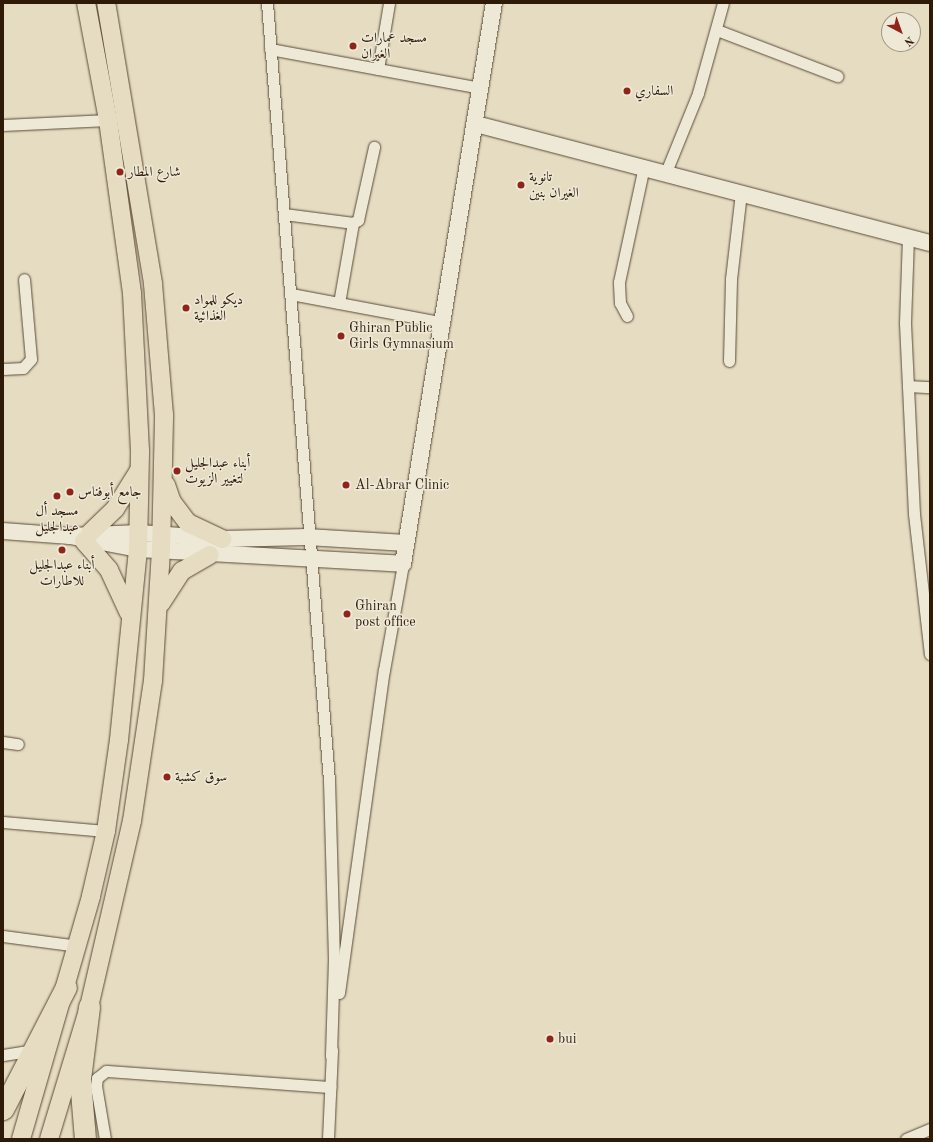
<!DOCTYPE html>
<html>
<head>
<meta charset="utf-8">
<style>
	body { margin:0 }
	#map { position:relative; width:933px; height:1142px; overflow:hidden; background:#e5dcc2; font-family:"Old Standard TT",Amiri,serif }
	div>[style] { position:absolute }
	.roads { filter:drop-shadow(0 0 1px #5c4a36) drop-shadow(0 0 1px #5c4a36) }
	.street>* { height:11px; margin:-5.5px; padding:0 5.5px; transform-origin:5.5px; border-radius:5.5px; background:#eee8d7 }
	.secondary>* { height:16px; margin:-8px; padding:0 8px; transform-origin:8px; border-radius:8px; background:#eee8d7 }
	.primary>* { height:18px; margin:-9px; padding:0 9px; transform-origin:9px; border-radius:9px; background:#e5dcc2 }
	.highway>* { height:21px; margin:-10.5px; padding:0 10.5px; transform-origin:10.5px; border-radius:10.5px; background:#e5dcc2 }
	.dots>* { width:11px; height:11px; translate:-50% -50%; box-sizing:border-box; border:2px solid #eee8d7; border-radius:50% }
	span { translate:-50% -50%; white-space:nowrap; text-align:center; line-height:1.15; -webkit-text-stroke:3px #eee8d7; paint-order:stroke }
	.poi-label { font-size:14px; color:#2f1a08 }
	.left { translate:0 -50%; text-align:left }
	.frame { position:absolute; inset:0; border:4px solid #2f1a08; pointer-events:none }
	.north { position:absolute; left:881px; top:12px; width:40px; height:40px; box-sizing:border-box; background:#eee8d7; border:1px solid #a29684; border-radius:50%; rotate:139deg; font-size:11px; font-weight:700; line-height:16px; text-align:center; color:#2f1a08 }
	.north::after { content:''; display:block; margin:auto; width:14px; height:18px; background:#8f2418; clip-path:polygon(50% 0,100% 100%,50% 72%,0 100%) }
</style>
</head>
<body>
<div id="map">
	<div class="roads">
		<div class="street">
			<i style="left:267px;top:3px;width:779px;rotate:85.44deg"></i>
			<i style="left:329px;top:780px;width:179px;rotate:88.4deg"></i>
			<i style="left:334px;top:959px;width:97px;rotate:91.8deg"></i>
			<i style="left:717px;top:30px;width:129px;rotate:21deg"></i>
			<i style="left:270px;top:49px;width:215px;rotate:10.5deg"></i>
			<i style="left:378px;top:69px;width:67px;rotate:-80.5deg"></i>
			<i style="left:3px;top:125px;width:105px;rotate:-2.7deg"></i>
			<i style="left:666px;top:172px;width:85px;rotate:-67.9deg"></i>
			<i style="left:698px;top:93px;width:93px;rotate:-74.5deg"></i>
			<i style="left:284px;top:214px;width:70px;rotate:7.4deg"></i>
			<i style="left:353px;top:223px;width:6px;rotate:-31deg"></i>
			<i style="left:358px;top:220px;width:75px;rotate:-77.6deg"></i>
			<i style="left:908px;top:237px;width:86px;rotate:92deg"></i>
			<i style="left:905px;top:323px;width:191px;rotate:87.3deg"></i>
			<i style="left:914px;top:514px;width:141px;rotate:83.5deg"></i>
			<i style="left:291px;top:294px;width:156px;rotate:10.7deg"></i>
			<i style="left:339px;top:303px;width:81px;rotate:-80.1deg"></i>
			<i style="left:627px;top:316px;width:15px;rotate:-118deg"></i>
			<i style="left:620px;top:303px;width:21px;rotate:-93deg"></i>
			<i style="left:619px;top:282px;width:119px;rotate:-77.8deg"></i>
			<i style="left:729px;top:361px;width:82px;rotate:-88.6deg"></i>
			<i style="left:731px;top:279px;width:88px;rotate:-83.4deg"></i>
			<i style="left:3px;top:369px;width:20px;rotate:-3deg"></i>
			<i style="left:23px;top:368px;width:12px;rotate:-48deg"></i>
			<i style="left:31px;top:359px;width:80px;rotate:-95deg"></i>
			<i style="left:908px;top:386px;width:22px;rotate:3deg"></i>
			<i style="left:3px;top:742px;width:15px;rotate:8deg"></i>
			<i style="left:3px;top:822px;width:103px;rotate:5deg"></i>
			<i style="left:3px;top:936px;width:76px;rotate:7.6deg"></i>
			<i style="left:339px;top:993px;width:326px;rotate:-82.1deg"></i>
			<i style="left:384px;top:670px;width:108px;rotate:-79.8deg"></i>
			<i style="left:3px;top:1055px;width:32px;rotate:-9deg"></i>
			<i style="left:105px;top:1139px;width:54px;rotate:-99.6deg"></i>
			<i style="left:96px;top:1086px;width:8px;rotate:-83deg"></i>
			<i style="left:97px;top:1078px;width:11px;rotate:-38deg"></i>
			<i style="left:106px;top:1071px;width:225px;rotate:4.1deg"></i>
			<i style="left:328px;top:1139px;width:89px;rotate:-87.4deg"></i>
			<i style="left:906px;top:1139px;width:26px;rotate:-23deg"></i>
		</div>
		<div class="secondary">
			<i style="left:476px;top:124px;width:469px;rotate:14.7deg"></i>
			<i style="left:3px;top:531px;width:67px;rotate:4.3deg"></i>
			<i style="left:70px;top:536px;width:69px;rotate:-2.5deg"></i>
			<i style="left:139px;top:533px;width:84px;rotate:4.1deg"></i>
			<i style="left:223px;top:539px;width:84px;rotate:-1.4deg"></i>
			<i style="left:307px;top:537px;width:99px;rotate:3.5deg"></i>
			<i style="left:70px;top:536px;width:69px;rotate:10.8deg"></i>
			<i style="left:138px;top:549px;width:265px;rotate:3.2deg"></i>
			<i style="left:403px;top:564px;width:568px;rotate:-80.79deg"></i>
		</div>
		<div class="primary">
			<i style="left:166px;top:485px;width:18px;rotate:71deg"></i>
			<i style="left:172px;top:502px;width:26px;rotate:53deg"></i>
			<i style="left:188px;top:523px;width:38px;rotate:25deg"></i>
			<i style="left:90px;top:533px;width:35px;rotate:-44deg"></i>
			<i style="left:115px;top:509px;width:44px;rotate:-58.1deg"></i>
			<i style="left:84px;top:541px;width:38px;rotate:49deg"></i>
			<i style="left:109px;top:570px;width:47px;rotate:65.1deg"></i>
			<i style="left:161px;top:603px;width:38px;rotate:-57deg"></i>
			<i style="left:182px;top:571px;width:32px;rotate:-30deg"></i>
			<i style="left:21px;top:1139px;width:253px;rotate:-73.9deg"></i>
			<i style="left:91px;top:896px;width:67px;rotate:-77deg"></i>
			<i style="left:106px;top:831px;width:92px;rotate:-81.9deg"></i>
			<i style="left:119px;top:740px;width:192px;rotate:-84.3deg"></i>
			<i style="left:138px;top:549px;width:98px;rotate:-88.8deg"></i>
			<i style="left:140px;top:451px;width:158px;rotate:-92.9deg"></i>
			<i style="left:132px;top:293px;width:175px;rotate:-97.9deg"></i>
			<i style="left:108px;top:120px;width:119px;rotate:-100.6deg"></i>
			<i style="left:49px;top:1139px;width:138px;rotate:-73.1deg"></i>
			<i style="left:89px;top:1007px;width:191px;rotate:-77deg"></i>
			<i style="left:132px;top:821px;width:142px;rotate:-81.5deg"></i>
			<i style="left:153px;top:681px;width:130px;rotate:-86.5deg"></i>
			<i style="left:161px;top:551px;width:136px;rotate:-88.7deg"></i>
			<i style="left:164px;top:415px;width:132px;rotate:-94.8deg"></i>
			<i style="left:153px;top:283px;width:284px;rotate:-99.5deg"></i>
		</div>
		<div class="highway">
			<i style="left:3px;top:1109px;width:137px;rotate:-62.7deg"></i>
			<i style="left:85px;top:1139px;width:60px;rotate:-94.8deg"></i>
			<i style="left:80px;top:1079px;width:73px;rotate:-82.9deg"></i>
		</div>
	</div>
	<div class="dots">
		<i style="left:353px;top:46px;background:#8f2418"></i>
		<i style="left:627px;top:91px;background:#8f2418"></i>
		<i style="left:120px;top:172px;background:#8f2418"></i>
		<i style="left:521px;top:185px;background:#8f2418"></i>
		<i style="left:186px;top:308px;background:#8f2418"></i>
		<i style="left:341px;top:336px;background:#8f2418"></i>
		<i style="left:177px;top:471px;background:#8f2418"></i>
		<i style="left:346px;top:485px;background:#8f2418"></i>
		<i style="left:70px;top:492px;background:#8f2418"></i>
		<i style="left:57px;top:496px;background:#8f2418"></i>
		<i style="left:62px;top:550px;background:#8f2418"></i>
		<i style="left:347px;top:614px;background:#8f2418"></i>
		<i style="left:167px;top:777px;background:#8f2418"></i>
		<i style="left:550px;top:1039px;background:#8f2418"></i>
	</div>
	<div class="poi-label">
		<span class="left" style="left:361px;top:46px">مسجد عمارات<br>الغيران</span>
		<span class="left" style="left:635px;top:91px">السفاري</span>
		<span class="left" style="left:128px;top:172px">شارع المطار</span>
		<span class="left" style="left:529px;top:185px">تانوية<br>الغيران بنين</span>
		<span class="left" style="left:194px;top:308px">ديكو للمواد<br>الغذائية</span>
		<span class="left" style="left:349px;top:336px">Ghiran Public<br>Girls Gymnasium</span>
		<span class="left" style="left:185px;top:471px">أبناء عبدالجليل<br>لتغيير الزيوت</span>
		<span class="left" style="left:355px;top:485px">Al-Abrar Clinic</span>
		<span class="left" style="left:78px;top:492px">جامع أبوفناس</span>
		<span style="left:57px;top:519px">مسجد أل<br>عبدالجليل</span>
		<span style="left:62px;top:573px">أبناء عبدالجليل<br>للاطارات</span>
		<span class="left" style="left:355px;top:614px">Ghiran<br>post office</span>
		<span class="left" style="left:175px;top:777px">سوق كشبة</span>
		<span class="left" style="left:558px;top:1039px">bui</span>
	</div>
	<div class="frame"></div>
	<div class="north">N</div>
</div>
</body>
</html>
